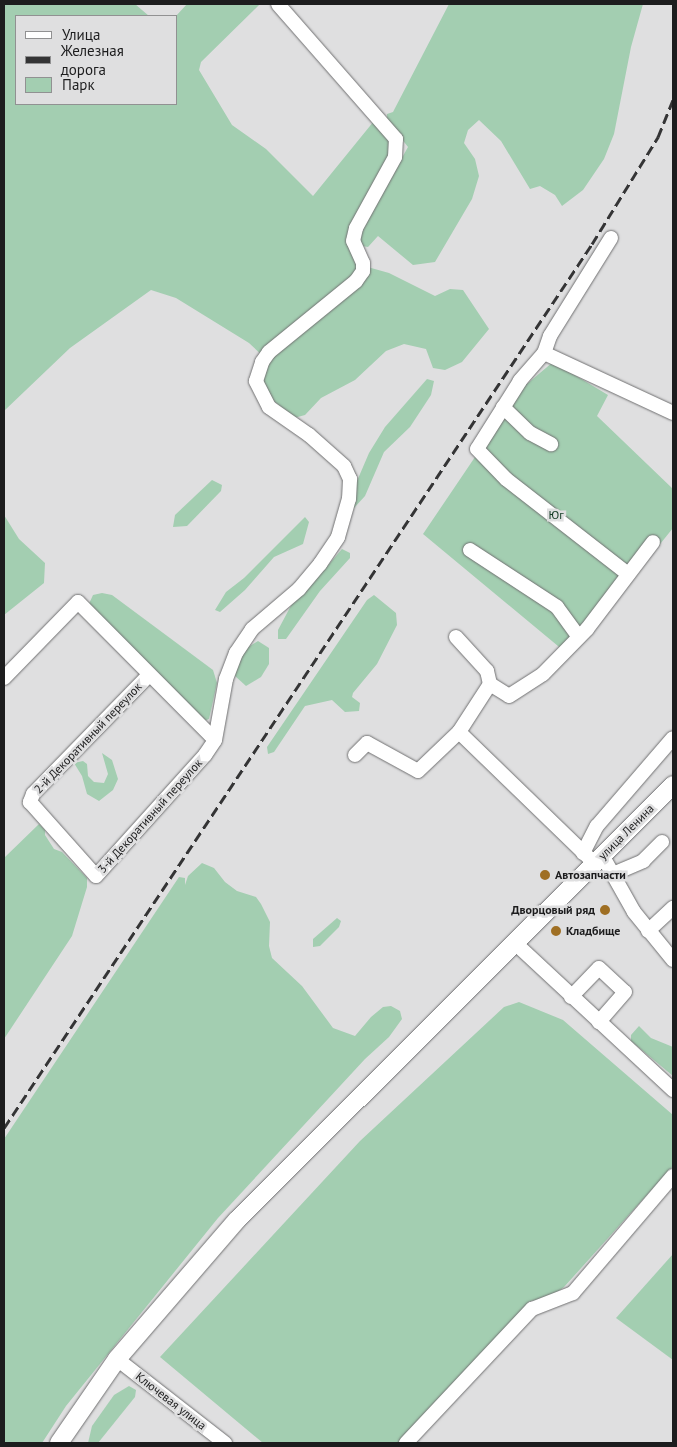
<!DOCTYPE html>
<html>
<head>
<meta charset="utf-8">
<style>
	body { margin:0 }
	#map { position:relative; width:677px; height:1447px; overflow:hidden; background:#dfdfe0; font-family:"PT Sans",sans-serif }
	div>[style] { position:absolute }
	.green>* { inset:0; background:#a3ceb1 }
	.roads { filter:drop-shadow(0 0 1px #707071) drop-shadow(0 0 1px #707071) }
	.minor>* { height:14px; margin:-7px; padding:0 7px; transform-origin:7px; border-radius:7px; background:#fff }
	.major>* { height:18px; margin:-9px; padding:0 9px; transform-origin:9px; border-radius:9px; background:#fff }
	.rail>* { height:3px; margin-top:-1.5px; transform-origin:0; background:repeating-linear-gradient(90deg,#343435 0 10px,transparent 0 15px) }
	.dots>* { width:14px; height:14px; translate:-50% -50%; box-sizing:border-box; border:2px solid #dfdfe0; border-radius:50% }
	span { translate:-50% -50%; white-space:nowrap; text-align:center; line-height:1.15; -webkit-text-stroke:5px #dfdfe0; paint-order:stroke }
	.park-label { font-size:12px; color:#133b24 }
	.street-label { font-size:12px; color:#1d1d1e }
	.poi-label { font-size:12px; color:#1d1d1e; font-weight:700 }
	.left { translate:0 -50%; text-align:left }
	.right { translate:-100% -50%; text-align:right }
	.frame { position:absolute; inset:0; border:5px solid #1d1d1e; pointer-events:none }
	.legend { position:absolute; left:15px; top:15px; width:162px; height:90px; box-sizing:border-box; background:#dfdfe0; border:1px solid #919192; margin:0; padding:6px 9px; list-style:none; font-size:15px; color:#1d1d1e }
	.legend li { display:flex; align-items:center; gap:10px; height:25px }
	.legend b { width:25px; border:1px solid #919192 }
</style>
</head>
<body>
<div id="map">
	<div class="green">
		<i style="clip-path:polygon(4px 4px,135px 4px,149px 16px,16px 16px,16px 104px,176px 104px,176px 16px,187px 4px,260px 4px,201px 62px,199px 70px,232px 125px,266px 149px,313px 196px,374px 121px,393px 146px,352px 228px,357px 264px,389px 273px,435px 296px,450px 289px,463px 290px,489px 329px,462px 362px,445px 370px,433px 368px,426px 349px,404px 344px,386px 351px,355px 380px,321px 398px,305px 415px,294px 418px,268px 396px,261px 382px,265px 358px,249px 343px,176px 298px,151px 290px,70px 348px,4px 411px)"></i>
		<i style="clip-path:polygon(449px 4px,643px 4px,631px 47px,614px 134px,604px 159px,583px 190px,562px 206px,555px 195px,540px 186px,530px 189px,501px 141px,479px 120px,468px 130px,464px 143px,475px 159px,479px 176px,472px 199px,435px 262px,413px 265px,378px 236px,368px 247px,362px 246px,360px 241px,363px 227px,408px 147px,387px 120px,387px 114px,393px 112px)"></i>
		<i style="clip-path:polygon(553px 362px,608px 395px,597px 416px,673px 489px,673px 528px,570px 656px,423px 534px,521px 389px)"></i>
		<i style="clip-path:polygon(427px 379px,434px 381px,431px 395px,410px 427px,384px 452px,365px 496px,354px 508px,354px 488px,369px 453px,385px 427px)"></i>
		<i style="clip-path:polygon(212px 480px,222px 485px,221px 491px,187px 526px,173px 527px,175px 515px)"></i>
		<i style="clip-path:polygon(4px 515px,19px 539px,45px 563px,44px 583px,4px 615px)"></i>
		<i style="clip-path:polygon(305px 517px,309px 522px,303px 544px,274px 557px,245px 590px,220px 612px,215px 610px,226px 592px,244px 578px)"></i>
		<i style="clip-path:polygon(342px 549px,350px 553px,350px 558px,320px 591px,286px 639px,278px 639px,278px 630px,294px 600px,306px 591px)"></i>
		<i style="clip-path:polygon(102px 593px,112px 595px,213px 670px,217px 683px,209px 719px,204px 721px,88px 606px,93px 595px)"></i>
		<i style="clip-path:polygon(374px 595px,396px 613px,397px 625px,377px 664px,353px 693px,352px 697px,360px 703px,359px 711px,345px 712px,332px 700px,305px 706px,274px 752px,268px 754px,267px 747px,367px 600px)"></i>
		<i style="clip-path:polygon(258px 641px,269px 648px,269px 664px,261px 677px,246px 686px,235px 676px,237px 663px,245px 649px)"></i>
		<i style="clip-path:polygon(102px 753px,112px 760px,118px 779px,113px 790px,99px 801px,87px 794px,82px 776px,74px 763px,83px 761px,87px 764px,88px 776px,94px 782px,104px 783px,108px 774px)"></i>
		<i style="clip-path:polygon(39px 824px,45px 830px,45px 835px,54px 849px,62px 852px,87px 878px,87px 887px,72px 936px,4px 1039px,4px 858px)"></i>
		<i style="clip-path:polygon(202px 863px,214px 868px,225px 882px,237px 891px,256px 897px,261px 904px,270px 922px,269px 946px,272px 958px,302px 986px,333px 1028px,355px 1036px,371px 1017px,383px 1007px,391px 1006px,400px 1011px,402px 1019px,389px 1037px,365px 1059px,218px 1218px,66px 1406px,42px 1443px,4px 1443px,4px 1139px,179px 877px,185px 878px,185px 885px,188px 876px)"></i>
		<i style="clip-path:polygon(337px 918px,341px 921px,339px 927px,320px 946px,313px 947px,313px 939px)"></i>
		<i style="clip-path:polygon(519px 1002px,563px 1020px,673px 1115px,673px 1166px,564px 1287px,548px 1299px,530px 1301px,398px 1443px,263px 1443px,160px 1357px,360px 1141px,504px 1007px)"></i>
		<i style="clip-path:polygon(639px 1026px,651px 1038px,673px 1047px,673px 1076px,631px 1041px,631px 1035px)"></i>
		<i style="clip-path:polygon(673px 1254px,673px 1360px,616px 1318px)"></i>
		<i style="clip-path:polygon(129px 1386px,136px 1390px,135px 1397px,98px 1443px,88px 1443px,92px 1426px,114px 1395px)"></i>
	</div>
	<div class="roads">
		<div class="minor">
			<i style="left:611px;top:238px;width:115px;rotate:121.9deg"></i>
			<i style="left:550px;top:336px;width:18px;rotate:109deg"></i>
			<i style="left:544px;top:353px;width:37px;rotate:131deg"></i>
			<i style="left:520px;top:381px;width:80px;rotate:122.3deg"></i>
			<i style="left:477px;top:449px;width:42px;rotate:46deg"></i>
			<i style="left:506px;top:479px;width:155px;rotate:37.9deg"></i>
			<i style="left:544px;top:353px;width:142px;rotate:24.9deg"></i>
			<i style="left:503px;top:407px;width:37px;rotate:44deg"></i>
			<i style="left:530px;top:433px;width:24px;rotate:28deg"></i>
			<i style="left:470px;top:550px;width:104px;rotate:33.2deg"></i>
			<i style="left:557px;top:607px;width:37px;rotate:54deg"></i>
			<i style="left:456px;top:637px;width:46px;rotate:47.6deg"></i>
			<i style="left:487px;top:671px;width:13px;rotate:77deg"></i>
			<i style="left:490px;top:684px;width:57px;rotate:122.9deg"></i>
			<i style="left:149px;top:675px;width:166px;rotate:134.3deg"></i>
			<i style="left:33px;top:794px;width:9px;rotate:111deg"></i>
			<i style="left:30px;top:802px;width:99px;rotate:48.3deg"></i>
			<i style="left:96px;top:876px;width:163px;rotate:-48deg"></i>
			<i style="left:205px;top:755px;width:18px;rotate:-56deg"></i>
			<i style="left:215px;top:740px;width:62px;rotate:-79.8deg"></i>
			<i style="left:226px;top:679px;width:28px;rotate:-69deg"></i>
			<i style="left:236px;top:653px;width:29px;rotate:-56deg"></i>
			<i style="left:252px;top:629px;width:62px;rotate:-40.4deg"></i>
			<i style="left:299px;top:589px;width:33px;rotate:-50deg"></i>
			<i style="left:320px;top:564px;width:32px;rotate:-56deg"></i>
			<i style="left:338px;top:537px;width:40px;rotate:-74deg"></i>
			<i style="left:349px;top:499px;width:20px;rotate:-87deg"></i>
			<i style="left:350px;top:479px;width:14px;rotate:-115deg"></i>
			<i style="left:344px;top:466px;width:47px;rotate:-138.5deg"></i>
			<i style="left:309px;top:435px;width:49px;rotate:-145deg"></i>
			<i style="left:269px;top:407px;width:29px;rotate:-117deg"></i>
			<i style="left:256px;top:381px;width:20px;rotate:-72deg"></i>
			<i style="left:262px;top:362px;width:12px;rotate:-55deg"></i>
			<i style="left:269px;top:352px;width:112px;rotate:-39.2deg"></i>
			<i style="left:356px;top:281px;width:12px;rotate:-55deg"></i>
			<i style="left:363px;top:271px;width:8px;rotate:-90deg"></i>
			<i style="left:363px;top:263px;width:24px;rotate:-114deg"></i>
			<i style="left:353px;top:241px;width:13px;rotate:-77deg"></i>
			<i style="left:356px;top:228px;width:81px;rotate:-61.2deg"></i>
			<i style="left:395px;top:157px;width:18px;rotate:-87deg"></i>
			<i style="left:396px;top:139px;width:179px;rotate:-131.2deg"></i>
			<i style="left:4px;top:678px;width:106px;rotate:-45.8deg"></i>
			<i style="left:78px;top:602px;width:194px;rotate:45.2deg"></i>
			<i style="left:490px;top:684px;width:22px;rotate:32deg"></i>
			<i style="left:509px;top:696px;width:40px;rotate:-32.9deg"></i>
			<i style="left:543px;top:674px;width:63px;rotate:-45.6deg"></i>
			<i style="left:587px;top:629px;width:109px;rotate:-52.8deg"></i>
			<i style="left:355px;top:755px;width:17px;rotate:-45deg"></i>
			<i style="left:367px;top:743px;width:58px;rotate:28.8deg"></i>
			<i style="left:418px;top:771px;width:57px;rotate:-43.6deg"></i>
			<i style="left:459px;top:732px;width:188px;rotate:44.1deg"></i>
			<i style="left:583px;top:853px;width:30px;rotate:-63deg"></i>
			<i style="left:597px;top:826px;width:116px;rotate:-49.2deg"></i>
			<i style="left:602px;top:855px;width:65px;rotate:60.7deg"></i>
			<i style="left:634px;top:912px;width:62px;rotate:50.9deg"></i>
			<i style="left:613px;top:874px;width:33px;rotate:-23deg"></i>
			<i style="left:643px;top:861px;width:27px;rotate:-45deg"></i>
			<i style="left:648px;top:931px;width:34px;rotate:-43deg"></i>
			<i style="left:515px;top:943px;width:216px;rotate:42.9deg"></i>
			<i style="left:571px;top:997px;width:40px;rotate:-46deg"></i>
			<i style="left:599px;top:968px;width:35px;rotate:43deg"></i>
			<i style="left:625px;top:992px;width:40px;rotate:131deg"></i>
			<i style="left:117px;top:1359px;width:137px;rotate:37.9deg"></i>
			<i style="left:406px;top:1443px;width:184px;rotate:-46.8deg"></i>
			<i style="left:532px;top:1309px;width:44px;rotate:-21.3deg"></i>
			<i style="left:573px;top:1293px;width:154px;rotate:-49.5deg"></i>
		</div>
		<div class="major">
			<i style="left:59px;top:1443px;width:102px;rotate:-55.4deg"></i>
			<i style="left:117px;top:1359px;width:184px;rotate:-49.2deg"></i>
			<i style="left:237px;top:1220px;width:616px;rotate:-44.93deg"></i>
		</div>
	</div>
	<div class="rail">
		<i style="left:4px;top:1128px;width:1062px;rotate:-56.37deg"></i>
		<i style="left:592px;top:244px;width:126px;rotate:-58.3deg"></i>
		<i style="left:658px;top:137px;width:40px;rotate:-68deg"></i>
	</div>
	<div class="dots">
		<i style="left:545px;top:875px;background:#9f6f23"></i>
		<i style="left:605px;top:910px;background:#9f6f23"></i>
		<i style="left:556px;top:931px;background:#9f6f23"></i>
	</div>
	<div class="park-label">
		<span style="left:556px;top:515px">Юг</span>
	</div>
	<div class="street-label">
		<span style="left:88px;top:738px;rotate:-46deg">2-й Декоративный переулок</span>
		<span style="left:150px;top:816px;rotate:-48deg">3-й Декоративный переулок</span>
		<span style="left:626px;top:832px;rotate:-45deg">улица Ленина</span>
		<span style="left:171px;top:1401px;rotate:38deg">Ключевая улица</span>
	</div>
	<div class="poi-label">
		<span class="left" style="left:555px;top:875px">Автозапчасти</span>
		<span class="right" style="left:595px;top:910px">Дворцовый ряд</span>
		<span class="left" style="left:566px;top:931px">Кладбище</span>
	</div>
	<div class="frame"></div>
	<ul class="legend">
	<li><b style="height:6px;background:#fff"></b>Улица</li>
	<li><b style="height:6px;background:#343435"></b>Железная дорога</li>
	<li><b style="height:14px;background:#a3ceb1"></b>Парк</li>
	</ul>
</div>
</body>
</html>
